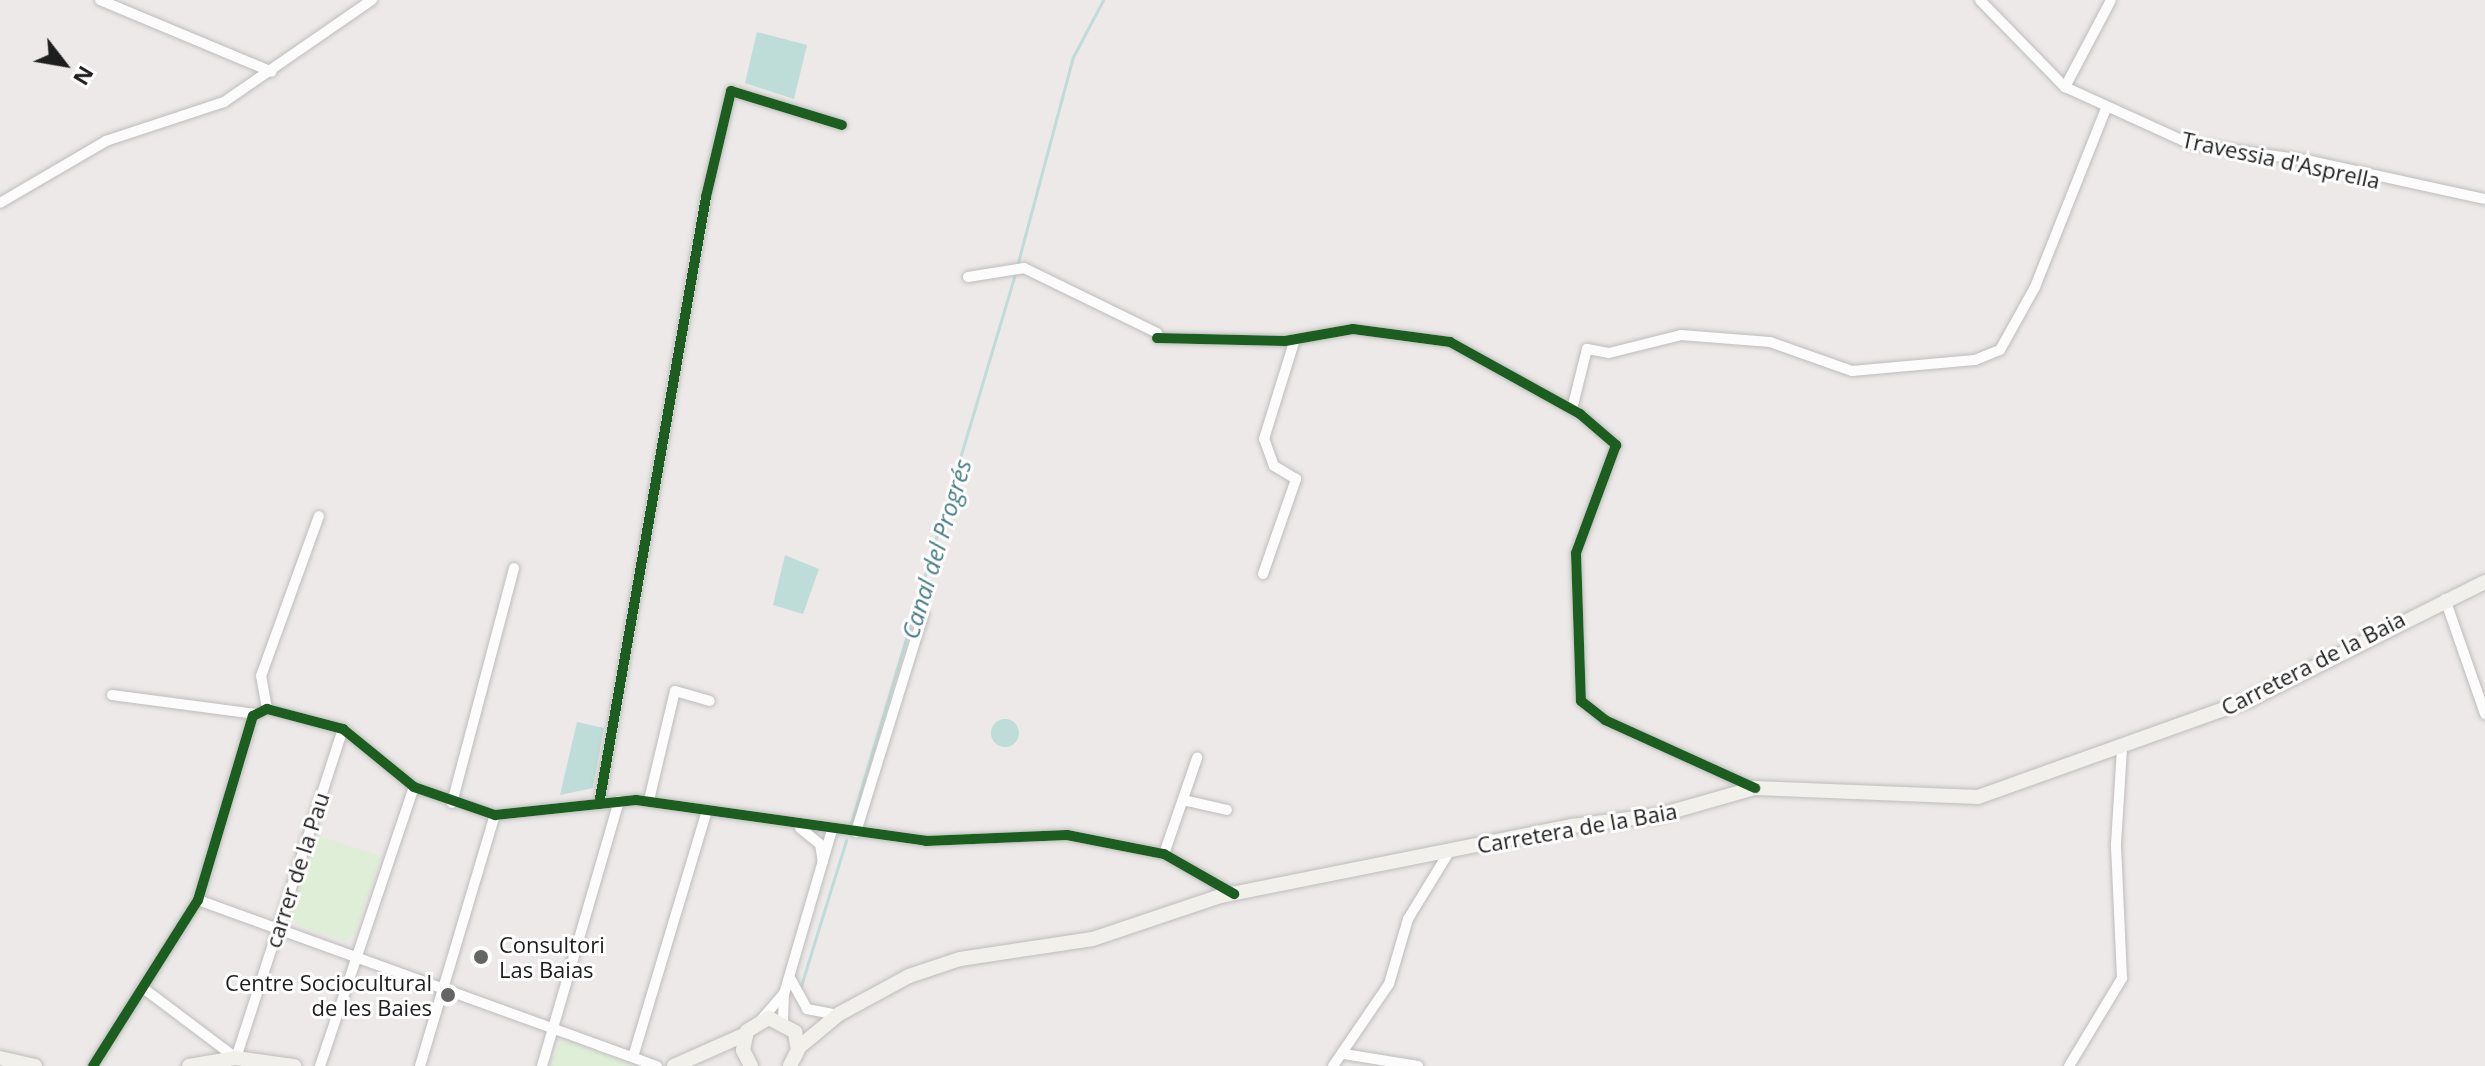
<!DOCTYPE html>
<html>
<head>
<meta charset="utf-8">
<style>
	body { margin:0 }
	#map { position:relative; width:2485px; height:1066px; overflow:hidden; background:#ece9e8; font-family:"Open Sans",sans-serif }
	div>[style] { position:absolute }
	.park>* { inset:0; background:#dfeed6 }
	.water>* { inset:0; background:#bedcd8 }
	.round { border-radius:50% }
	.stream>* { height:3px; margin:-1.5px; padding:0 1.5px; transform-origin:1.5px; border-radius:1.5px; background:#bedcd8 }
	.roads { filter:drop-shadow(0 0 2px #bebcbc) drop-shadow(0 0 2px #bebcbc) }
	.street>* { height:10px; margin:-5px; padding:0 5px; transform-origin:5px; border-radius:5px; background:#fcfcfc }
	.secondary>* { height:14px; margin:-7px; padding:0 7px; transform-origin:7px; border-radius:7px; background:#f2f0eb }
	.cycleway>* { height:10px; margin:-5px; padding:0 5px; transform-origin:5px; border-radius:5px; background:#1b5e20 }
	.dots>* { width:22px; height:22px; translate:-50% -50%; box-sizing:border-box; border:4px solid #fff; border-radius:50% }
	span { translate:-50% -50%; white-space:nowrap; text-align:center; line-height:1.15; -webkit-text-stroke:6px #fff; paint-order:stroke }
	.street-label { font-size:22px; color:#1e1e1e }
	.poi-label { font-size:22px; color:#1e1e1e }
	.left { translate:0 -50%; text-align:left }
	.right { translate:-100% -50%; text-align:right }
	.water-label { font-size:24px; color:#477d86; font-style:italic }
	.north { position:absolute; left:24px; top:24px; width:80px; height:80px; -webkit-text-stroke:6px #fff; paint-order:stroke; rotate:121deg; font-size:22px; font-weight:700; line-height:32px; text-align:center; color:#1e1e1e }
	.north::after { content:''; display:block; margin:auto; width:28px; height:36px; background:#1e1e1e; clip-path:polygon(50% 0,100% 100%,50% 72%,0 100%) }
</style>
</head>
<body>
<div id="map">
	<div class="park">
		<i style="clip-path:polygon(316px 835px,381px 856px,354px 935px,344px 941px,297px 925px,291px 915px)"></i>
		<i style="clip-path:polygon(563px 1039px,636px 1066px,548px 1066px)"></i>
	</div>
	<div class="water">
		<i style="clip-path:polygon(757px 32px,807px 45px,794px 99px,745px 83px)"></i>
		<i style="clip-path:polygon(785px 555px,819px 569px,803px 614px,773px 605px)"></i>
		<i class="round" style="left:991px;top:719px;width:28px;height:28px"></i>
		<i style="clip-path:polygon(577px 722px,604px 728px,593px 788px,560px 795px)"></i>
	</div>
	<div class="stream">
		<i style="left:1018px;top:262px;width:212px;rotate:-75deg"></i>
		<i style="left:1073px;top:57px;width:64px;rotate:-62.2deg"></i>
		<i style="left:850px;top:826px;width:576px;rotate:-73.36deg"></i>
		<i style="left:800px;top:989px;width:156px;rotate:-72.8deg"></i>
	</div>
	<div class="roads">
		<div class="street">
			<i style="left:100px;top:0;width:186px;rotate:22.7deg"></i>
			<i style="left:1980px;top:0;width:122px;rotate:45.7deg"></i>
			<i style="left:2065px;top:87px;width:137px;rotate:24.5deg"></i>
			<i style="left:2190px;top:144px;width:117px;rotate:7.9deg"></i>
			<i style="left:2306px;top:160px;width:183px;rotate:12.3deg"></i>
			<i style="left:2065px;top:87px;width:98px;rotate:-62.1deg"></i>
			<i style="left:0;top:203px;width:123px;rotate:-30.3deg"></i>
			<i style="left:106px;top:141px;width:124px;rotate:-18.3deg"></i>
			<i style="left:224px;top:102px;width:180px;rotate:-34.6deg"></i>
			<i style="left:968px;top:277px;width:57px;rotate:-9.1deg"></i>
			<i style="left:1024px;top:268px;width:148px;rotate:26deg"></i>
			<i style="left:1157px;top:338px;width:128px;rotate:1.3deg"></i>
			<i style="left:1285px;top:341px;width:69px;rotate:-10deg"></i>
			<i style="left:1353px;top:329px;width:98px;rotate:7.6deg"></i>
			<i style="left:1450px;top:342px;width:149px;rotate:29deg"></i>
			<i style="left:1580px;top:414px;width:48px;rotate:40.7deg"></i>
			<i style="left:1616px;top:445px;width:115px;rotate:110.3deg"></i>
			<i style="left:1576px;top:553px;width:148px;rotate:88.1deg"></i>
			<i style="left:1581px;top:701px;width:31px;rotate:38deg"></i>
			<i style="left:1605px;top:720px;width:165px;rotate:24.4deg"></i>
			<i style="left:1572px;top:409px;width:62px;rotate:-76deg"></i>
			<i style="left:1587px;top:349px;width:22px;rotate:10deg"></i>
			<i style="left:1609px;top:353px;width:74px;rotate:-14deg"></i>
			<i style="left:1681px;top:335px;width:89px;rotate:4.5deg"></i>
			<i style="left:1770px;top:342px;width:87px;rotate:19.5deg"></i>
			<i style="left:1852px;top:371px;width:123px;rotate:-5.1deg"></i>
			<i style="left:1975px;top:360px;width:27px;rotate:-22deg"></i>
			<i style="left:2000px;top:350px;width:72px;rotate:-60.9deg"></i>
			<i style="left:2035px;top:287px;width:192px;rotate:-68.3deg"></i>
			<i style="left:1263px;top:574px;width:101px;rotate:-70.8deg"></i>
			<i style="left:1296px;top:479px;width:26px;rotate:-149deg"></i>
			<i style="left:1274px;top:466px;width:29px;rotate:-110deg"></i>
			<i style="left:1264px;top:439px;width:105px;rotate:-72.8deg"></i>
			<i style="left:2445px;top:599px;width:122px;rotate:70.8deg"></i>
			<i style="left:112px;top:695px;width:145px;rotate:7.5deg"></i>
			<i style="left:267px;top:709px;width:34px;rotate:-100deg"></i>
			<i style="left:261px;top:676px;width:170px;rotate:-70.1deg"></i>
			<i style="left:649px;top:800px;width:112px;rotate:-76.6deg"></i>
			<i style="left:675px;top:691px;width:36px;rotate:16deg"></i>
			<i style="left:1183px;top:800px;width:45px;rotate:12.8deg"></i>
			<i style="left:452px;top:803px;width:243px;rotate:-75.2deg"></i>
			<i style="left:599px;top:804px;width:616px;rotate:-80deg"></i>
			<i style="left:706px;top:197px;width:109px;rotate:-76.7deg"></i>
			<i style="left:731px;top:91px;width:116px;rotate:17deg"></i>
			<i style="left:800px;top:828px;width:26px;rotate:39deg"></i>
			<i style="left:820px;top:844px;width:18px;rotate:81deg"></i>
			<i style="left:856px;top:832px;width:229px;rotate:-72.8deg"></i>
			<i style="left:1164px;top:854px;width:102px;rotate:-71deg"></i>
			<i style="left:198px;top:900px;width:488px;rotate:19.9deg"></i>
			<i style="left:790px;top:978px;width:35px;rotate:61deg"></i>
			<i style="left:807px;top:1009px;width:25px;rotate:11deg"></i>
			<i style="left:143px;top:988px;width:116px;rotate:37deg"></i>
			<i style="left:236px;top:1058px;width:346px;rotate:-72deg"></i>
			<i style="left:761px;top:1020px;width:35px;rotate:-49deg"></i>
			<i style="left:783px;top:1021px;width:27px;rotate:-88deg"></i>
			<i style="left:784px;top:994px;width:171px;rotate:-73.7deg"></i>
			<i style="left:1344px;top:1054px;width:75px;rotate:9.2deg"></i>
			<i style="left:633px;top:1057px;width:257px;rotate:-73.3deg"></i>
			<i style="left:93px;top:1066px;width:196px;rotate:-57.7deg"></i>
			<i style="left:198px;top:900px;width:192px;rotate:-73.4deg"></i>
			<i style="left:253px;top:716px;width:16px;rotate:-27deg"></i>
			<i style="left:267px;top:709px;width:79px;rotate:14.7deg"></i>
			<i style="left:343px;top:729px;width:92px;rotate:39.2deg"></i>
			<i style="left:414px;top:787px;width:86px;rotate:19.1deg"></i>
			<i style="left:495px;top:815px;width:142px;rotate:-6.1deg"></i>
			<i style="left:636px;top:800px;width:293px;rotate:8deg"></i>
			<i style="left:926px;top:841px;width:141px;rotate:-2.4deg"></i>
			<i style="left:1067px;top:835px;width:99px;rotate:11.1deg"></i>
			<i style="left:1164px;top:854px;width:81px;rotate:29.7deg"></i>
			<i style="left:320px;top:1066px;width:294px;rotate:-71.4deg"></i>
			<i style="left:420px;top:1066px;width:262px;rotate:-73.4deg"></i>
			<i style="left:542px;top:1066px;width:276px;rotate:-73.8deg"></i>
			<i style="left:1333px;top:1066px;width:99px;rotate:-55.7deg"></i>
			<i style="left:1389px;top:984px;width:68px;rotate:-73.7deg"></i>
			<i style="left:1408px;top:919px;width:79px;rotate:-58.5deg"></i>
			<i style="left:2069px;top:1066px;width:103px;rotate:-58.9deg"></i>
			<i style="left:2122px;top:978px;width:134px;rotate:-92.6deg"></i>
			<i style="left:2116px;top:844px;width:95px;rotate:-86.4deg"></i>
		</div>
		<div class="secondary">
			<i style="left:798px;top:1048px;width:53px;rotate:-39.7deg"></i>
			<i style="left:839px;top:1014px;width:80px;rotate:-28.5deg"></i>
			<i style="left:909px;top:976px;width:54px;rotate:-18.4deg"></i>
			<i style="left:960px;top:959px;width:134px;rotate:-8.6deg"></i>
			<i style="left:1093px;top:939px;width:135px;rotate:-18.6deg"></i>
			<i style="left:1221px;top:896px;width:358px;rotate:-11.3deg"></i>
			<i style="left:1572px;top:826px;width:89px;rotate:-7.1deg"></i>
			<i style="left:1660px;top:815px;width:99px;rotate:-15.9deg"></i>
			<i style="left:1755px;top:788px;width:223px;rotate:2.3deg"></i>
			<i style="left:1978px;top:797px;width:288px;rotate:-19.7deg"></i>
			<i style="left:2249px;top:700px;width:264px;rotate:-26.6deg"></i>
			<i style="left:0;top:1058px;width:36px;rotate:13deg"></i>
			<i style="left:189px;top:1066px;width:48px;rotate:-9.7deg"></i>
			<i style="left:236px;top:1058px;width:59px;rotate:7.9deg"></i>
			<i style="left:674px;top:1066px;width:79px;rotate:-24deg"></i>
			<i style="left:751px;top:1066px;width:18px;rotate:-117deg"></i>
			<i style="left:743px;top:1050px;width:19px;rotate:-78deg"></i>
			<i style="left:747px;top:1031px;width:26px;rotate:-31deg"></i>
			<i style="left:769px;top:1018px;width:30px;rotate:28deg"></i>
			<i style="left:795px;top:1032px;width:18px;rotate:81deg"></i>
			<i style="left:798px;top:1050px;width:18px;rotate:117deg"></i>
		</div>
	</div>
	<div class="cycleway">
		<i style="left:1157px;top:338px;width:128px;rotate:1.3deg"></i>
		<i style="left:1285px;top:341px;width:69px;rotate:-10deg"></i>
		<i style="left:1353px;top:329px;width:98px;rotate:7.6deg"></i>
		<i style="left:1450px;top:342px;width:149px;rotate:29deg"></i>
		<i style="left:1580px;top:414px;width:48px;rotate:40.7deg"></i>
		<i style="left:1616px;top:445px;width:115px;rotate:110.3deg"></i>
		<i style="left:1576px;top:553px;width:148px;rotate:88.1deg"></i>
		<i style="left:1581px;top:701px;width:31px;rotate:38deg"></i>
		<i style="left:1605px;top:720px;width:165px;rotate:24.4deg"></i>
		<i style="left:599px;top:804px;width:616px;rotate:-80deg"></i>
		<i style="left:706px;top:197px;width:109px;rotate:-76.7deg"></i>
		<i style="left:731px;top:91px;width:116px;rotate:17deg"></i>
		<i style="left:93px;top:1066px;width:196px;rotate:-57.7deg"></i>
		<i style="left:198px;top:900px;width:192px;rotate:-73.4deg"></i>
		<i style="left:253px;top:716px;width:16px;rotate:-27deg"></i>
		<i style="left:267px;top:709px;width:79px;rotate:14.7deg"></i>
		<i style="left:343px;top:729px;width:92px;rotate:39.2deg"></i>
		<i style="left:414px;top:787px;width:86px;rotate:19.1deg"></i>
		<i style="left:495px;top:815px;width:142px;rotate:-6.1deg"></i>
		<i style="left:636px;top:800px;width:293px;rotate:8deg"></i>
		<i style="left:926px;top:841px;width:141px;rotate:-2.4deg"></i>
		<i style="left:1067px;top:835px;width:99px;rotate:11.1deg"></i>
		<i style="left:1164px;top:854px;width:81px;rotate:29.7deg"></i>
	</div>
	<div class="dots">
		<i style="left:481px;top:957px;background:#666565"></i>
		<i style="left:448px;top:995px;background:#666565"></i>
	</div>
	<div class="street-label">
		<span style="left:2281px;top:160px;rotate:12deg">Travessia d'Asprella</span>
		<span style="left:2313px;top:663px;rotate:-27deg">Carretera de la Baia</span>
		<span style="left:1577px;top:828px;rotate:-10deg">Carretera de la Baia</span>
		<span style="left:297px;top:870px;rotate:-72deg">carrer de la Pau</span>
	</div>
	<div class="poi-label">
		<span class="left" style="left:499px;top:957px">Consultori<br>Las Baias</span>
		<span class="right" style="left:432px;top:995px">Centre Sociocultural<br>de les Baies</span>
	</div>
	<div class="water-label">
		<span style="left:936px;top:549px;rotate:-73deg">Canal del Progrés</span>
	</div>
	<div class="north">N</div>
</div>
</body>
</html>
